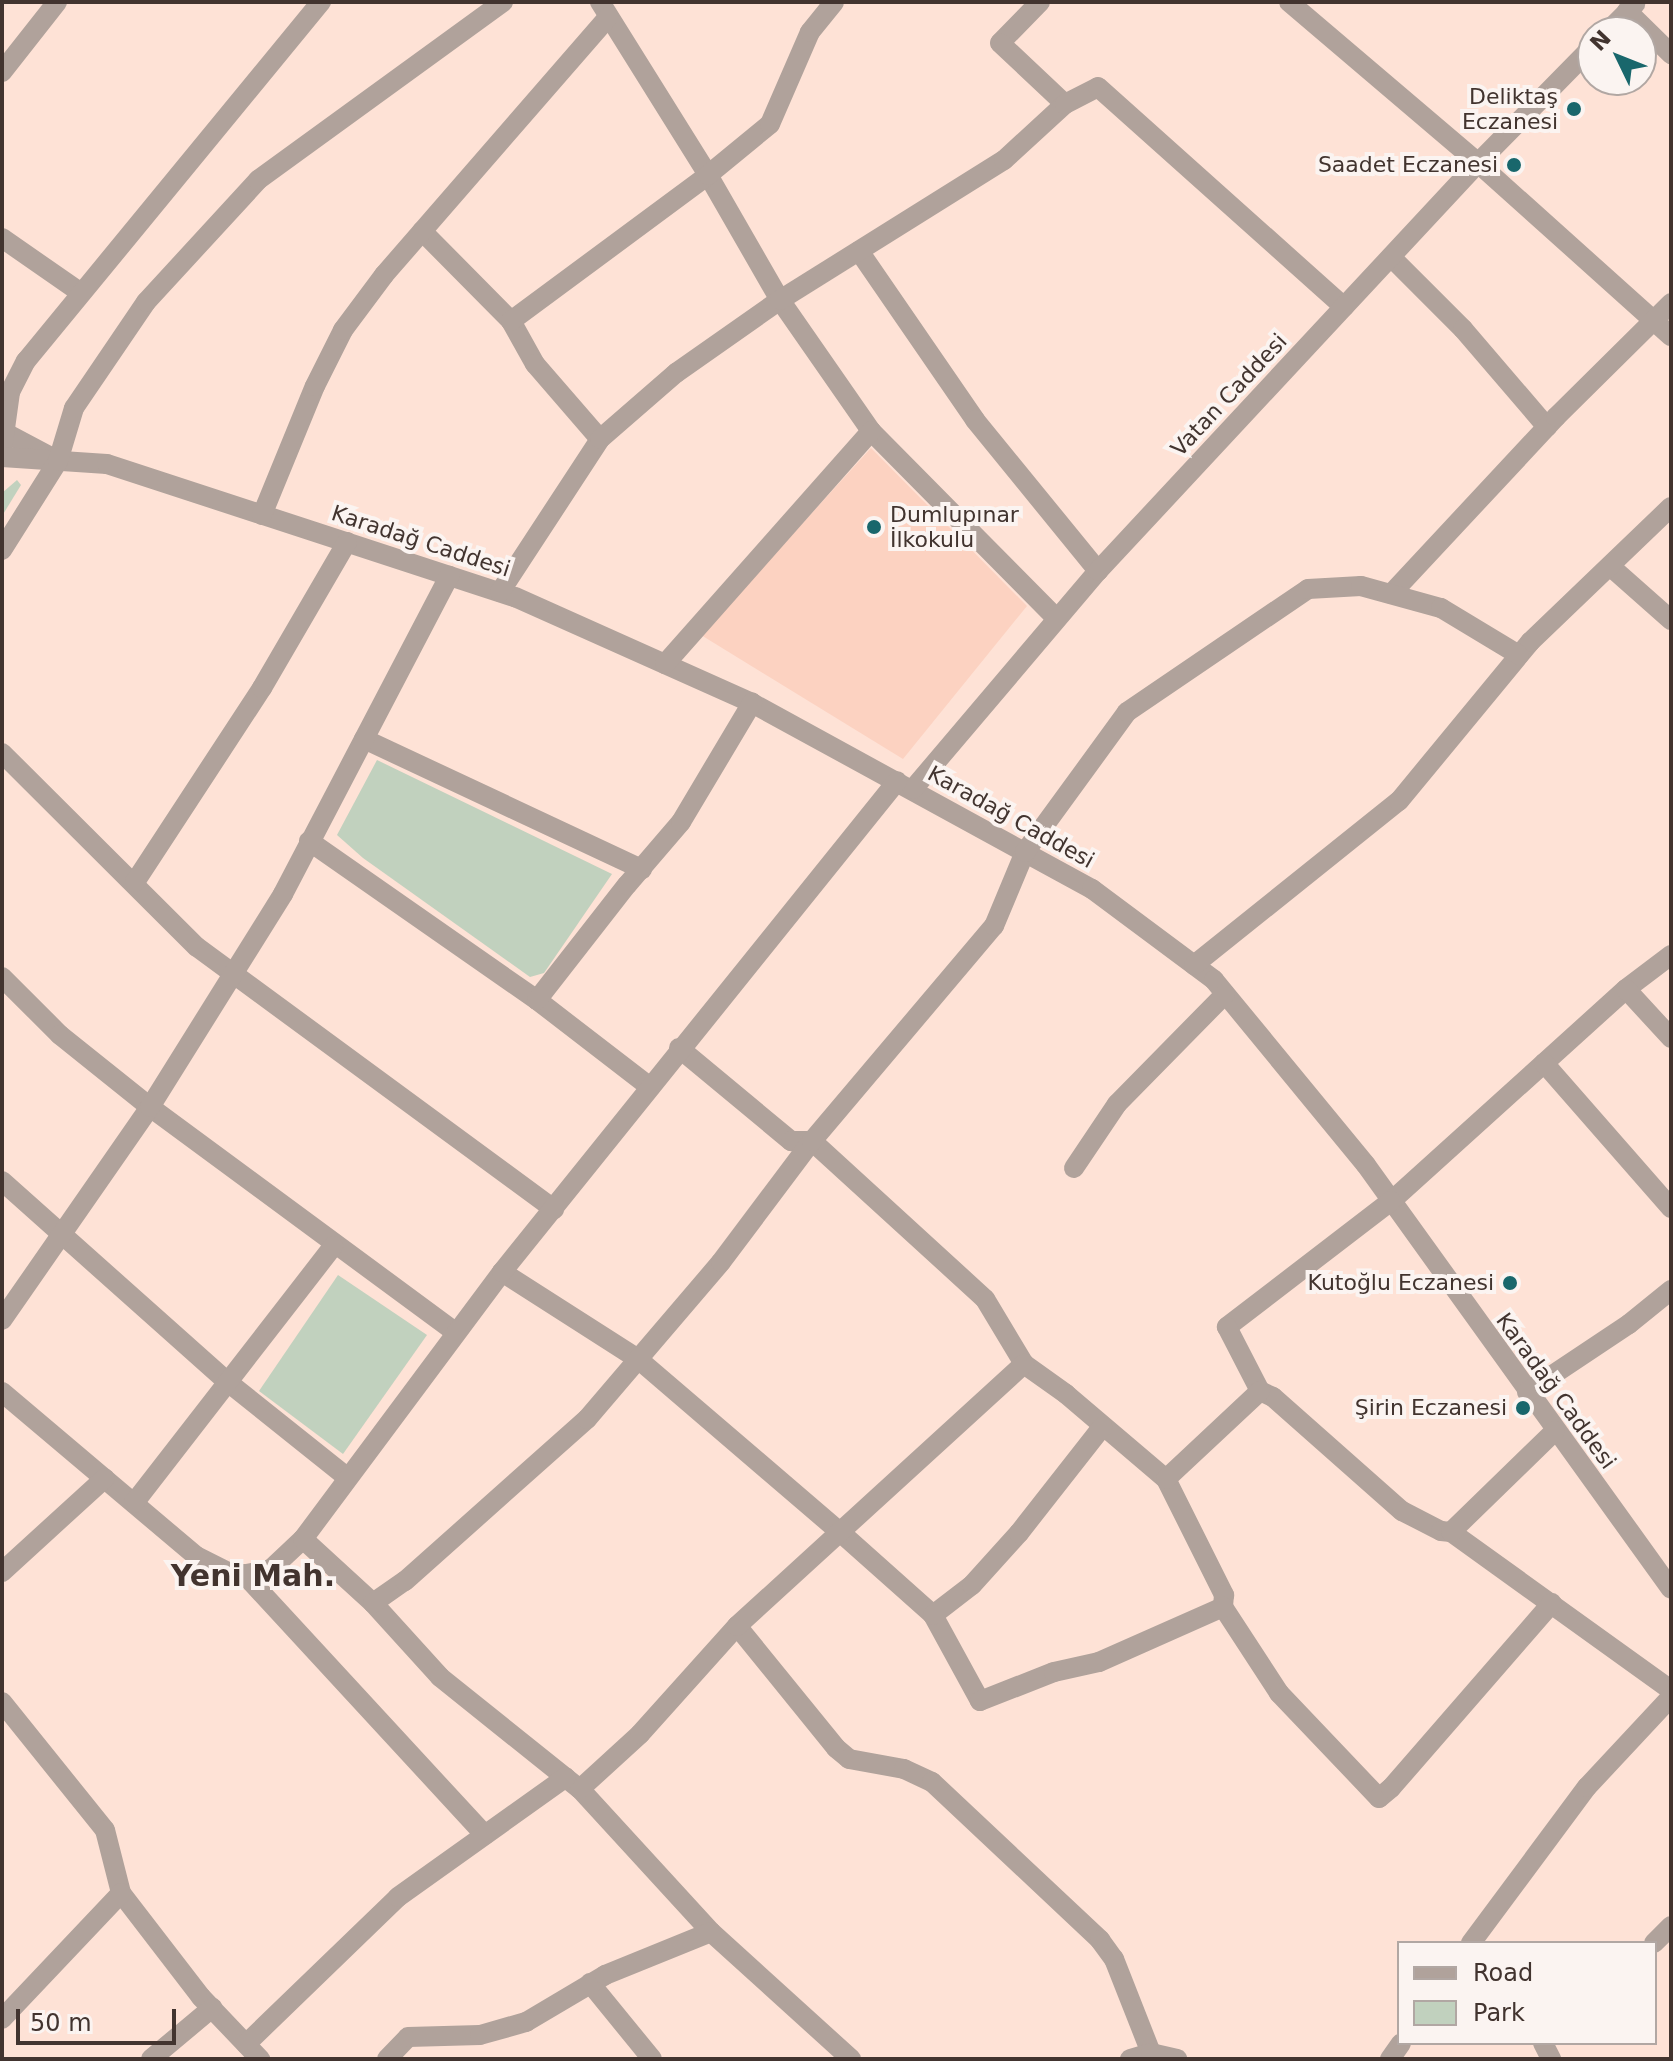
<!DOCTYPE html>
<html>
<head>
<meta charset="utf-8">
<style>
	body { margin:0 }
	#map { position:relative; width:1673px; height:2061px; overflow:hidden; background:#fee2d6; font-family:"DejaVu Sans",sans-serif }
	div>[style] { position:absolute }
	.built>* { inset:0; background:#fcd2c1 }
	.green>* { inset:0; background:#c1d1be }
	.minor>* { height:20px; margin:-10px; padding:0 10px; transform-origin:10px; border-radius:10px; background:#b0a29b }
	.dots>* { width:22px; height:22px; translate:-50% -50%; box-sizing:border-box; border:4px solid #fbf4f1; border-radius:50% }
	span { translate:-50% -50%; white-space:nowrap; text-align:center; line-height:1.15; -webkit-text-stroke:8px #fbf4f1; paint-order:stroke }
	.poi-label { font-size:22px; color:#42342f }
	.right { translate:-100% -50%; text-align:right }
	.left { translate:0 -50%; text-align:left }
	.street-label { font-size:22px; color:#42342f }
	.district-label { font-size:30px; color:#42342f; font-weight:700 }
	.frame { position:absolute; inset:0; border:4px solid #42342f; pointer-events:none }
	.legend { position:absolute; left:1397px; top:1941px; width:260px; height:104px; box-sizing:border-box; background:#fbf4f1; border:2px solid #b1a7a3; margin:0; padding:10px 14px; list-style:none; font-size:24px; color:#42342f }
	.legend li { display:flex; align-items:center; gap:16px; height:40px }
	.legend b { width:40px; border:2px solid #b1a7a3 }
	.north { position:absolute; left:1577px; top:16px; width:80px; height:80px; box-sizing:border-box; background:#fbf4f1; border:2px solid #b1a7a3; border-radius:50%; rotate:313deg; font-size:22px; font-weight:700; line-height:32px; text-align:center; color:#42342f }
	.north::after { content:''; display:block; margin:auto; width:28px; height:36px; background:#19676c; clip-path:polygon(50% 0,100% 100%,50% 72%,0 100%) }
	.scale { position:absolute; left:16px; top:2009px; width:160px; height:36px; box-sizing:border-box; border:4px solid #42342f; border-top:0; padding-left:10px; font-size:24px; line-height:28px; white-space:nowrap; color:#42342f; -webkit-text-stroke:6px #fbf4f1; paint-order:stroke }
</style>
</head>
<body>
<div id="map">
	<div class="built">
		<i style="clip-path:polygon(871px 448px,1027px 606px,903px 759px,701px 635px)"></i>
	</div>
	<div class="green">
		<i style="clip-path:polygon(17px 480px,21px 485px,2px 516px,2px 493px)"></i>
		<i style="clip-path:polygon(377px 760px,612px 874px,544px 973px,530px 977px,363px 858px,337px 835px)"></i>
		<i style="clip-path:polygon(338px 1275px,427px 1335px,343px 1454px,259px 1391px)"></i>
	</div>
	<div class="minor">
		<i style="left:600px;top:2px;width:204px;rotate:58deg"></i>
		<i style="left:708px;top:175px;width:144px;rotate:60.1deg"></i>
		<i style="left:780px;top:300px;width:160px;rotate:55.2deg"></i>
		<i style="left:871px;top:431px;width:264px;rotate:45.3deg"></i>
		<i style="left:1040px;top:2px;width:57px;rotate:134.3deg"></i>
		<i style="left:1000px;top:43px;width:89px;rotate:43.2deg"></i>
		<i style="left:1289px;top:2px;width:248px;rotate:40.4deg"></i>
		<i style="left:1478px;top:163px;width:259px;rotate:41.9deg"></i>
		<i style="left:1627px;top:11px;width:62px;rotate:44.3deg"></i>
		<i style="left:1607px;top:32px;width:40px;rotate:-45deg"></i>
		<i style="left:2px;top:72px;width:89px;rotate:-51.8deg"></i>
		<i style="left:422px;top:231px;width:127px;rotate:45.3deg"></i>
		<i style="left:511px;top:321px;width:49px;rotate:60.8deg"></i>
		<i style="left:535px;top:364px;width:99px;rotate:49.1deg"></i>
		<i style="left:2px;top:238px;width:96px;rotate:34.8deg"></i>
		<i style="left:859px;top:251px;width:205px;rotate:55.5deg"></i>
		<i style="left:975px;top:420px;width:195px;rotate:50.8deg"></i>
		<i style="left:1391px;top:257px;width:102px;rotate:45deg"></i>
		<i style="left:1463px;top:329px;width:129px;rotate:49.4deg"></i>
		<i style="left:511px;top:321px;width:245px;rotate:-36.5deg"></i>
		<i style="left:708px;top:175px;width:80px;rotate:-39.4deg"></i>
		<i style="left:770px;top:124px;width:100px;rotate:-66.5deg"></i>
		<i style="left:810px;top:32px;width:38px;rotate:-51deg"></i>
		<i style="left:2px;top:431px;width:55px;rotate:28deg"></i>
		<i style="left:2px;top:450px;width:59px;rotate:-82.1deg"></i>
		<i style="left:10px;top:392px;width:35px;rotate:-63deg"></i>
		<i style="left:26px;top:361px;width:465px;rotate:-50.6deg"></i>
		<i style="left:2px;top:457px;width:105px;rotate:3.8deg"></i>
		<i style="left:107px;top:464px;width:429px;rotate:18.1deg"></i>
		<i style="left:515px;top:597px;width:260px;rotate:24.1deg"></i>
		<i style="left:752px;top:703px;width:388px;rotate:28.7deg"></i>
		<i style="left:1092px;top:889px;width:152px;rotate:36.7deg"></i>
		<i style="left:1214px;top:980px;width:239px;rotate:50.6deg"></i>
		<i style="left:1366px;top:1165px;width:522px;rotate:54.27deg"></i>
		<i style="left:262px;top:515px;width:139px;rotate:-67.7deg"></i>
		<i style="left:315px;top:386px;width:63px;rotate:-63.4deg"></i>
		<i style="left:343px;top:330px;width:69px;rotate:-53.3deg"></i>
		<i style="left:384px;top:275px;width:342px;rotate:-49deg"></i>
		<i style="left:2px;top:550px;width:105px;rotate:-57.8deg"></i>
		<i style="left:58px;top:461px;width:55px;rotate:-73.2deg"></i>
		<i style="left:74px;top:408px;width:128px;rotate:-55.8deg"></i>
		<i style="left:146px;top:302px;width:166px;rotate:-47.4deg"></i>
		<i style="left:258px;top:180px;width:303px;rotate:-36deg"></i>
		<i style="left:1611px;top:567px;width:80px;rotate:41.5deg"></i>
		<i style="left:500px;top:592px;width:183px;rotate:-56.8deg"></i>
		<i style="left:600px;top:439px;width:101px;rotate:-41deg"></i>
		<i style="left:676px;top:373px;width:127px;rotate:-35.1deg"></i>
		<i style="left:780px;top:300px;width:264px;rotate:-32deg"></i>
		<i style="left:1004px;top:160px;width:83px;rotate:-42.6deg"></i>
		<i style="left:1065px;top:104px;width:37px;rotate:-27deg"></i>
		<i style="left:1098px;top:87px;width:330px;rotate:41.8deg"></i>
		<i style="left:1391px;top:594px;width:242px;rotate:-47deg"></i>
		<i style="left:1556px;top:417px;width:162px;rotate:-44.7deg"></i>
		<i style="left:665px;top:664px;width:311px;rotate:-48.5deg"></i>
		<i style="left:364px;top:739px;width:307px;rotate:25.1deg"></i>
		<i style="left:2px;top:753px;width:275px;rotate:44.9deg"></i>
		<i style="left:197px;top:947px;width:443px;rotate:36.3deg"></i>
		<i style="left:913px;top:789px;width:286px;rotate:-49.7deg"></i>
		<i style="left:1098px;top:571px;width:558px;rotate:-47.04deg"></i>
		<i style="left:1478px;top:163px;width:164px;rotate:-45.5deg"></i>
		<i style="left:309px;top:841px;width:278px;rotate:34.9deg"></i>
		<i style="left:537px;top:1000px;width:143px;rotate:37.6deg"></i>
		<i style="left:135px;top:882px;width:232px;rotate:-56.8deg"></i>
		<i style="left:262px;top:688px;width:169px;rotate:-59.8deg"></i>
		<i style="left:1671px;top:955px;width:56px;rotate:142.9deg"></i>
		<i style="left:1626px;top:989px;width:316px;rotate:137.9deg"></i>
		<i style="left:1391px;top:1201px;width:207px;rotate:142.5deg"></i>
		<i style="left:1227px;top:1327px;width:72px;rotate:62.7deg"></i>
		<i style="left:1260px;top:1391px;width:14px;rotate:25deg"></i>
		<i style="left:1273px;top:1397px;width:172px;rotate:41.5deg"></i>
		<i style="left:1402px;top:1511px;width:44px;rotate:27.1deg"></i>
		<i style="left:1441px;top:1531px;width:10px;rotate:6deg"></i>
		<i style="left:1451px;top:1532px;width:271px;rotate:35.7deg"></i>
		<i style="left:1194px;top:965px;width:263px;rotate:-38.7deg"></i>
		<i style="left:1399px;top:801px;width:206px;rotate:-50.5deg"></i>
		<i style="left:1530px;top:642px;width:195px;rotate:-43.8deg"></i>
		<i style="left:2px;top:977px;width:82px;rotate:45deg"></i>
		<i style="left:60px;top:1035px;width:115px;rotate:38.7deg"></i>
		<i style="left:150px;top:1107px;width:380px;rotate:36.4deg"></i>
		<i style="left:1626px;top:989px;width:67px;rotate:47.4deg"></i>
		<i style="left:537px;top:1000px;width:146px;rotate:-52deg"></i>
		<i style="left:627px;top:885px;width:83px;rotate:-49.4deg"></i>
		<i style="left:681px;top:822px;width:139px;rotate:-59.2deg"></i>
		<i style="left:679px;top:1048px;width:146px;rotate:39.7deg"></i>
		<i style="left:791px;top:1141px;width:21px"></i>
		<i style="left:812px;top:1141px;width:234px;rotate:42.4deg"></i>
		<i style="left:985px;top:1299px;width:76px;rotate:59deg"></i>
		<i style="left:1024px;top:1364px;width:52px;rotate:35.5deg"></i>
		<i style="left:1066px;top:1394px;width:131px;rotate:40.4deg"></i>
		<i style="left:1166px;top:1479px;width:130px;rotate:63.4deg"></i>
		<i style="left:1224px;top:1595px;width:12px;rotate:95deg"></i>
		<i style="left:1223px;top:1607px;width:103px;rotate:56.9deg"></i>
		<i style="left:1279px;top:1693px;width:145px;rotate:46.4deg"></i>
		<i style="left:1379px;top:1798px;width:16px;rotate:-40deg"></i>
		<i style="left:1391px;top:1788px;width:245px;rotate:-49deg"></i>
		<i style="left:1544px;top:1063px;width:193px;rotate:48.8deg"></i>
		<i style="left:1074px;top:1168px;width:77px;rotate:-56.1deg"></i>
		<i style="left:1117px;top:1104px;width:154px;rotate:-45.5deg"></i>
		<i style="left:2px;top:1181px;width:304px;rotate:41.7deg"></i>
		<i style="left:229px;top:1383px;width:152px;rotate:38.6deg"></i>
		<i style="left:502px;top:1272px;width:161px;rotate:32.6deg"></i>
		<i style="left:638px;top:1359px;width:266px;rotate:40.6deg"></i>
		<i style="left:840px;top:1532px;width:125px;rotate:41.7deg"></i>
		<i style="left:933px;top:1615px;width:98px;rotate:61.3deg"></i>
		<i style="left:980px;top:1701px;width:79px;rotate:-21.4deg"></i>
		<i style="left:1054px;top:1672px;width:46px;rotate:-12.5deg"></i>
		<i style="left:1099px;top:1662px;width:136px;rotate:-23.9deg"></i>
		<i style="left:2px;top:1320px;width:259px;rotate:-55.2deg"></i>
		<i style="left:150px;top:1107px;width:251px;rotate:-58deg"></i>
		<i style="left:283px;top:894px;width:359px;rotate:-62.4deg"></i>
		<i style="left:2px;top:1392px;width:254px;rotate:40.2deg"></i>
		<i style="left:196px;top:1556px;width:45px;rotate:26.6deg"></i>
		<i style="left:236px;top:1576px;width:36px;rotate:-11deg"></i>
		<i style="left:271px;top:1569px;width:44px;rotate:-43.2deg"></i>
		<i style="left:303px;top:1539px;width:333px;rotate:-53.3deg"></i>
		<i style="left:502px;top:1272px;width:630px;rotate:-51.18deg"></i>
		<i style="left:1527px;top:1392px;width:123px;rotate:-33.7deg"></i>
		<i style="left:1629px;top:1324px;width:54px;rotate:-39deg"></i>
		<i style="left:1166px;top:1479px;width:129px;rotate:-43.1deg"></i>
		<i style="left:134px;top:1503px;width:325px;rotate:-52.2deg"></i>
		<i style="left:1451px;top:1532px;width:145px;rotate:-44.2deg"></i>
		<i style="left:303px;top:1539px;width:95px;rotate:42.4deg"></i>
		<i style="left:373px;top:1603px;width:100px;rotate:47.8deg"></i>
		<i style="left:440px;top:1677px;width:179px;rotate:38.7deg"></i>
		<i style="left:580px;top:1789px;width:194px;rotate:47.5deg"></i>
		<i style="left:711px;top:1932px;width:189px;rotate:42.2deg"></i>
		<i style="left:2px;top:1572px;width:139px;rotate:-42.4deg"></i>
		<i style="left:244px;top:1574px;width:355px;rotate:47.3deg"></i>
		<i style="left:373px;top:1603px;width:39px;rotate:-35deg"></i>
		<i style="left:405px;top:1581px;width:244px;rotate:-41.7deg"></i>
		<i style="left:587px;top:1419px;width:206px;rotate:-49.5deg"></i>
		<i style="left:721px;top:1262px;width:151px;rotate:-53.1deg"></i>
		<i style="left:812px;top:1141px;width:282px;rotate:-49.8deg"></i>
		<i style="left:994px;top:926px;width:80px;rotate:-67.3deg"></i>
		<i style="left:1025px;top:852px;width:173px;rotate:-53.9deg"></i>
		<i style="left:1127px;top:712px;width:219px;rotate:-34.2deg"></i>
		<i style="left:1308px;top:589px;width:53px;rotate:-3.2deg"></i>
		<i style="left:1361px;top:586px;width:83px;rotate:15.4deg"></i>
		<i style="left:1441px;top:608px;width:91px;rotate:31.1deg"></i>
		<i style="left:933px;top:1615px;width:49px;rotate:-37.6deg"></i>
		<i style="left:972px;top:1585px;width:70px;rotate:-47.9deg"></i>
		<i style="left:1019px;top:1533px;width:135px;rotate:-51.9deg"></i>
		<i style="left:737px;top:1626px;width:157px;rotate:50.9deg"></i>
		<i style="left:836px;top:1748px;width:17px;rotate:40deg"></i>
		<i style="left:849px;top:1759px;width:56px;rotate:10.3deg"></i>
		<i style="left:904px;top:1769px;width:31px;rotate:25deg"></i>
		<i style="left:932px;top:1782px;width:231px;rotate:43.2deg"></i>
		<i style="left:1100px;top:1940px;width:24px;rotate:54deg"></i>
		<i style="left:1114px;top:1959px;width:101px;rotate:68.5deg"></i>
		<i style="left:2px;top:1702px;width:164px;rotate:51.2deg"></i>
		<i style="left:105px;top:1830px;width:65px;rotate:75.7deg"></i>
		<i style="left:121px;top:1893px;width:131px;rotate:52.4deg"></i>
		<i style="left:201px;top:1997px;width:86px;rotate:46.4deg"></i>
		<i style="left:580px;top:1789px;width:81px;rotate:-42.5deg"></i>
		<i style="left:640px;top:1734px;width:145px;rotate:-48.1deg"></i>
		<i style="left:737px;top:1626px;width:389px;rotate:-42.4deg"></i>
		<i style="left:1471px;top:1943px;width:194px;rotate:-53.4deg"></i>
		<i style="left:1587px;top:1787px;width:123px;rotate:-47deg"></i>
		<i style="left:1654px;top:1943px;width:24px;rotate:-45deg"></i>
		<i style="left:590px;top:1983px;width:98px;rotate:50.8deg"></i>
		<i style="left:2px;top:2019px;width:173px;rotate:-46.6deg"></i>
		<i style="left:1543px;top:2043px;width:18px;rotate:63deg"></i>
		<i style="left:246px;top:2044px;width:211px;rotate:-44deg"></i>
		<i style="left:398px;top:1897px;width:206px;rotate:-35.5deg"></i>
		<i style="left:151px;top:2059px;width:80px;rotate:-39.9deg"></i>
		<i style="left:387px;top:2059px;width:30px;rotate:-46deg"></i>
		<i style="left:408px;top:2037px;width:72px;rotate:-1.6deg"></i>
		<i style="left:480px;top:2035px;width:48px;rotate:-15.8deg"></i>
		<i style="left:526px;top:2022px;width:92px;rotate:-30.7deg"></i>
		<i style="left:605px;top:1975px;width:114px;rotate:-22.1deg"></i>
		<i style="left:1130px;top:2059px;width:22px;rotate:-16deg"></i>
		<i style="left:1151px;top:2053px;width:27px;rotate:13deg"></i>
		<i style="left:1390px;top:2059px;width:19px;rotate:-55deg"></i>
	</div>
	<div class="dots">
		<i style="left:1574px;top:109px;background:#19676c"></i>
		<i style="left:1514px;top:165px;background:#19676c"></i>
		<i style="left:874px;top:527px;background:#19676c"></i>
		<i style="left:1510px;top:1283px;background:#19676c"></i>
		<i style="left:1523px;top:1408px;background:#19676c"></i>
	</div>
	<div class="poi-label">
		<span class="right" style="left:1558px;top:109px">Deliktaş<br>Eczanesi</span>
		<span class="right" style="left:1498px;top:165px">Saadet Eczanesi</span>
		<span class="left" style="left:890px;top:527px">Dumlupınar<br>İlkokulu</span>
		<span class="right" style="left:1494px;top:1283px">Kutoğlu Eczanesi</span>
		<span class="right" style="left:1507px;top:1408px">Şirin Eczanesi</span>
	</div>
	<div class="street-label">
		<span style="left:1229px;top:395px;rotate:-47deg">Vatan Caddesi</span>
		<span style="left:421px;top:541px;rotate:18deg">Karadağ Caddesi</span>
		<span style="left:1011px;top:817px;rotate:29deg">Karadağ Caddesi</span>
		<span style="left:1556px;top:1391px;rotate:54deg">Karadağ Caddesi</span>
	</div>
	<div class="district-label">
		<span style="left:253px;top:1576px">Yeni Mah.</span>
	</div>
	<div class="frame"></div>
	<ul class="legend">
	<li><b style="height:10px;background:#b0a29b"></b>Road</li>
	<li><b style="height:22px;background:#c1d1be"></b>Park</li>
	</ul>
	<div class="north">N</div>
	<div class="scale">50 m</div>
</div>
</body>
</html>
